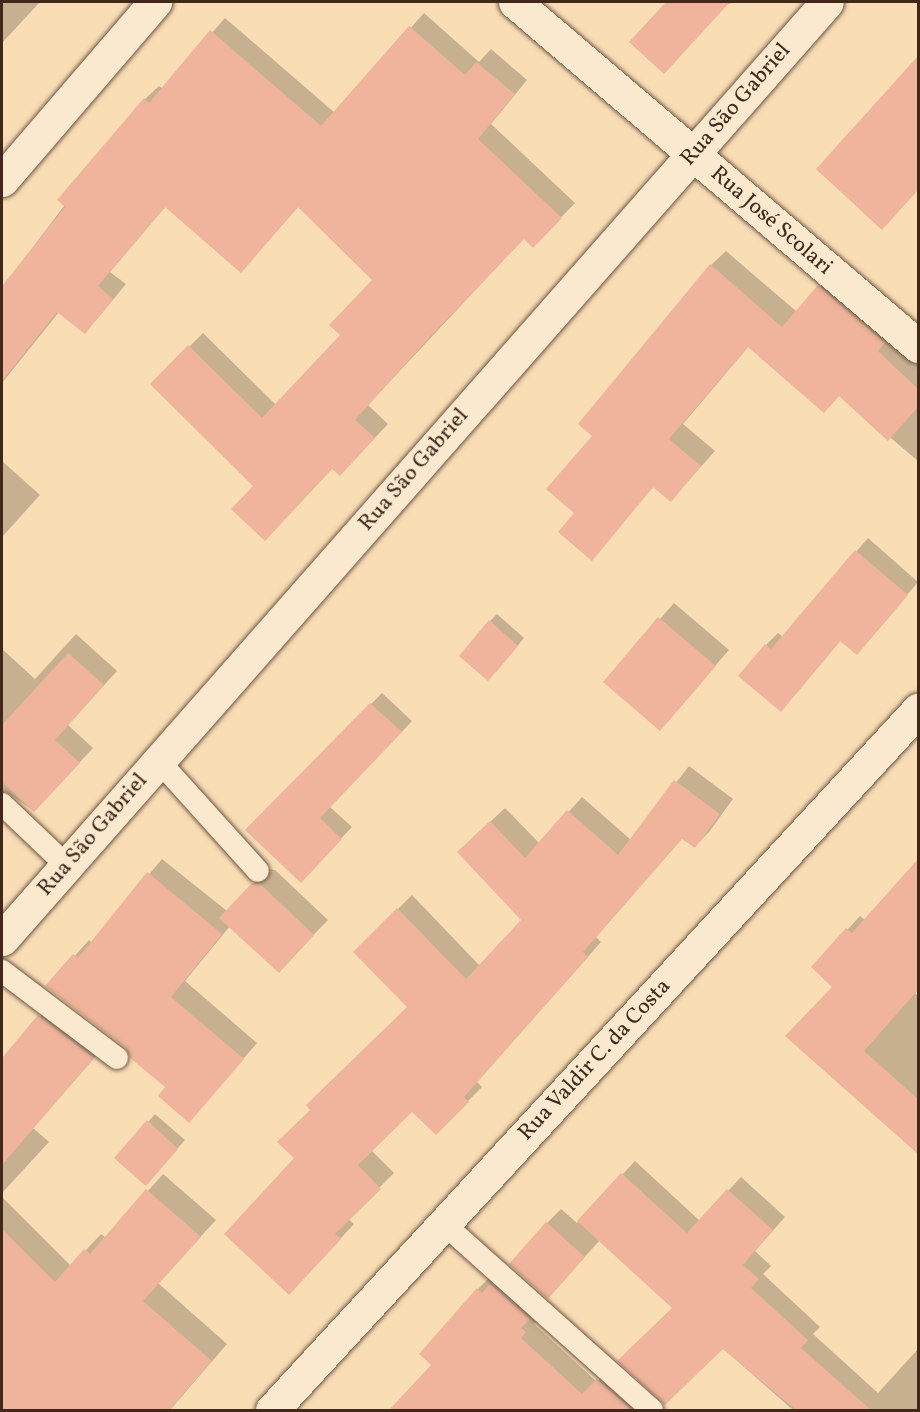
<!DOCTYPE html>
<html>
<head>
<meta charset="utf-8">
<style>
	body { margin:0 }
	#map { position:relative; width:920px; height:1412px; overflow:hidden; background:#f9ddb5; font-family:Vollkorn,serif }
	div>[style] { position:absolute }
	.shadow>* { inset:0; background:#0003 }
	.building>* { inset:0; background:#efb49b }
	.roads { filter:drop-shadow(0 0 2px #6f5541) drop-shadow(0 0 2px #6f5541) }
	.lane>* { height:22px; margin:-11px; padding:0 11px; transform-origin:11px; border-radius:11px; background:#fbe9cf }
	.street>* { height:33px; margin:-16.5px; padding:0 16.5px; transform-origin:16.5px; border-radius:16.5px; background:#fbe9cf }
	span { translate:-50% -50%; white-space:nowrap; text-align:center; line-height:1.15; -webkit-text-stroke:5px #fbe9cf; paint-order:stroke }
	.street-label { font-size:22px; color:#41281a }
	.frame { position:absolute; inset:0; border:3px solid #41281a; pointer-events:none }
</style>
</head>
<body>
<div id="map">
	<div class="shadow">
		<i style="clip-path:polygon(2px 2px,40px 2px,2px 43px)"></i>
		<i style="clip-path:polygon(668px 2px,734px 2px,631px 42px)"></i>
		<i style="clip-path:polygon(424px 13px,479px 62px,491px 49px,527px 80px,491px 124px,575px 203px,547px 232px,524px 238px,368px 405px,388px 424px,354px 460px,255px 486px,152px 384px,203px 333px,276px 405px,342px 335px,374px 280px,299px 206px,241px 271px,166px 206px,110px 272px,126px 284px,98px 318px,84px 332px,59px 312px,2px 383px,2px 288px,145px 99px,159px 86px,163px 89px,225px 18px,335px 113px)"></i>
		<i style="clip-path:polygon(918px 59px,918px 189px,896px 213px,818px 169px)"></i>
		<i style="clip-path:polygon(726px 251px,797px 312px,834px 272px,918px 361px,918px 461px,840px 395px,824px 411px,749px 346px,683px 424px,715px 451px,671px 500px,654px 486px,592px 559px,576px 513px,594px 436px,711px 265px)"></i>
		<i style="clip-path:polygon(2px 461px,40px 495px,2px 537px)"></i>
		<i style="clip-path:polygon(868px 538px,918px 582px,857px 653px,841px 640px,793px 697px,766px 645px,778px 633px,783px 637px)"></i>
		<i style="clip-path:polygon(674px 603px,729px 650px,660px 729px,605px 682px)"></i>
		<i style="clip-path:polygon(497px 614px,524px 638px,496px 672px,490px 621px)"></i>
		<i style="clip-path:polygon(76px 634px,117px 671px,68px 725px,93px 748px,34px 811px,3px 790px,14px 807px,2px 821px,2px 649px,35px 679px)"></i>
		<i style="clip-path:polygon(382px 693px,412px 721px,330px 807px,352px 827px,311px 870px,247px 830px)"></i>
		<i style="clip-path:polygon(689px 766px,733px 799px,709px 832px,695px 846px,683px 837px,596px 937px,601px 942px,477px 1082px,482px 1087px,436px 1133px,412px 1110px,371px 1150px,394px 1173px,348px 1219px,354px 1224px,303px 1279px,296px 1158px,312px 1109px,409px 1007px,355px 952px,412px 895px,480px 966px,523px 920px,473px 838px,505px 808px,540px 844px,582px 797px,631px 840px)"></i>
		<i style="clip-path:polygon(162px 859px,227px 911px,268px 869px,275px 870px,328px 920px,293px 956px,230px 926px,185px 981px,257px 1043px,189px 1121px,167px 1087px,126px 1046px,48px 986px,89px 940px,92px 943px)"></i>
		<i style="clip-path:polygon(918px 862px,918px 990px,915px 993px,918px 996px,918px 1152px,787px 1036px,835px 987px,813px 967px,860px 916px,865px 920px)"></i>
		<i style="clip-path:polygon(55px 1000px,109px 1041px,33px 1128px,49px 1142px,2px 1193px,2px 1060px)"></i>
		<i style="clip-path:polygon(155px 1114px,185px 1140px,153px 1176px,148px 1122px)"></i>
		<i style="clip-path:polygon(635px 1161px,700px 1221px,741px 1177px,785px 1217px,755px 1251px,771px 1266px,763px 1274px,820px 1327px,813px 1334px,878px 1393px,918px 1349px,918px 1410px,793px 1410px,600px 1240px,562px 1282px,547px 1223px,561px 1209px,577px 1223px)"></i>
		<i style="clip-path:polygon(163px 1174px,216px 1220px,158px 1283px,227px 1344px,170px 1410px,2px 1410px,2px 1197px,71px 1266px,101px 1234px,106px 1238px)"></i>
		<i style="clip-path:polygon(491px 1276px,539px 1318px,534px 1324px,597px 1382px,612px 1367px,643px 1410px,391px 1410px,433px 1365px,478px 1289px)"></i>
	</div>
	<div class="building">
		<i style="clip-path:polygon(666px 2px,730px 2px,664px 74px,629px 42px)"></i>
		<i style="clip-path:polygon(409px 26px,465px 75px,476px 62px,515px 94px,478px 139px,562px 218px,533px 248px,524px 239px,428px 339px,355px 420px,375px 438px,340px 476px,332px 469px,265px 541px,231px 509px,253px 486px,150px 384px,188px 345px,262px 418px,340px 335px,329px 325px,372px 280px,298px 207px,241px 273px,165px 207px,98px 286px,113px 299px,85px 334px,57px 312px,2px 381px,2px 286px,65px 207px,57px 200px,144px 98px,149px 103px,210px 30px,321px 126px)"></i>
		<i style="clip-path:polygon(918px 56px,918px 190px,882px 230px,816px 169px)"></i>
		<i style="clip-path:polygon(710px 264px,782px 327px,818px 285px,885px 343px,878px 351px,918px 389px,918px 407px,888px 441px,839px 396px,824px 413px,748px 347px,669px 439px,701px 466px,671px 502px,653px 487px,592px 561px,558px 532px,574px 513px,546px 489px,592px 436px,578px 424px)"></i>
		<i style="clip-path:polygon(855px 550px,908px 595px,857px 655px,840px 641px,781px 712px,738px 676px,765px 644px,771px 649px)"></i>
		<i style="clip-path:polygon(658px 617px,716px 666px,660px 731px,603px 682px)"></i>
		<i style="clip-path:polygon(489px 620px,518px 646px,488px 681px,459px 656px)"></i>
		<i style="clip-path:polygon(68px 653px,104px 685px,55px 740px,80px 763px,34px 812px,2px 782px,2px 725px)"></i>
		<i style="clip-path:polygon(370px 703px,402px 732px,320px 818px,342px 839px,301px 883px,245px 830px)"></i>
		<i style="clip-path:polygon(674px 780px,720px 814px,695px 848px,682px 839px,583px 952px,588px 957px,464px 1097px,469px 1102px,436px 1135px,412px 1112px,358px 1165px,381px 1189px,335px 1234px,341px 1239px,289px 1295px,224px 1234px,294px 1158px,277px 1142px,310px 1110px,306px 1105px,407px 1007px,353px 952px,397px 908px,466px 979px,521px 920px,457px 852px,490px 821px,525px 858px,567px 810px,618px 855px)"></i>
		<i style="clip-path:polygon(918px 859px,918px 990px,864px 1051px,918px 1099px,918px 1154px,785px 1036px,832px 987px,811px 967px,846px 928px,852px 933px)"></i>
		<i style="clip-path:polygon(147px 872px,222px 934px,171px 997px,244px 1059px,189px 1123px,158px 1096px,165px 1087px,130px 1058px,125px 1047px,45px 986px,73px 954px,78px 958px)"></i>
		<i style="clip-path:polygon(252px 883px,260px 884px,314px 935px,279px 973px,219px 918px)"></i>
		<i style="clip-path:polygon(38px 1015px,94px 1058px,2px 1165px,2px 1058px)"></i>
		<i style="clip-path:polygon(147px 1120px,178px 1149px,146px 1186px,114px 1158px)"></i>
		<i style="clip-path:polygon(621px 1173px,687px 1233px,727px 1189px,773px 1230px,743px 1265px,759px 1279px,751px 1288px,808px 1340px,801px 1348px,871px 1410px,796px 1410px,723px 1349px,665px 1405px,617px 1361px,672px 1308px,577px 1221px)"></i>
		<i style="clip-path:polygon(146px 1189px,201px 1237px,143px 1301px,212px 1361px,169px 1410px,2px 1410px,2px 1229px,55px 1282px,84px 1249px,90px 1254px)"></i>
		<i style="clip-path:polygon(546px 1222px,585px 1257px,548px 1299px,509px 1264px)"></i>
		<i style="clip-path:polygon(490px 1284px,530px 1319px,521px 1328px,526px 1332px,521px 1338px,582px 1394px,597px 1379px,632px 1410px,389px 1410px,431px 1365px,419px 1354px,477px 1288px,482px 1293px)"></i>
	</div>
	<div class="roads">
		<div class="lane">
			<i style="left:158px;top:760px;width:149px;rotate:48deg"></i>
			<i style="left:2px;top:804px;width:88px;rotate:43.6deg"></i>
			<i style="left:2px;top:971px;width:144px;rotate:37.1deg"></i>
			<i style="left:444px;top:1224px;width:279px;rotate:41.8deg"></i>
		</div>
		<div class="street">
			<i style="left:515px;top:2px;width:530px;rotate:40.48deg"></i>
			<i style="left:2px;top:180px;width:235px;rotate:-49.3deg"></i>
			<i style="left:2px;top:939px;width:1248px;rotate:-48.64deg"></i>
			<i style="left:272px;top:1410px;width:953px;rotate:-47.3deg"></i>
		</div>
	</div>
	<div class="street-label">
		<span style="left:736px;top:105px;rotate:-49deg">Rua São Gabriel</span>
		<span style="left:771px;top:221px;rotate:41deg">Rua José Scolari</span>
		<span style="left:414px;top:470px;rotate:-49deg">Rua São Gabriel</span>
		<span style="left:93px;top:835px;rotate:-49deg">Rua São Gabriel</span>
		<span style="left:595px;top:1060px;rotate:-47deg">Rua Valdir C. da Costa</span>
	</div>
	<div class="frame"></div>
</div>
</body>
</html>
